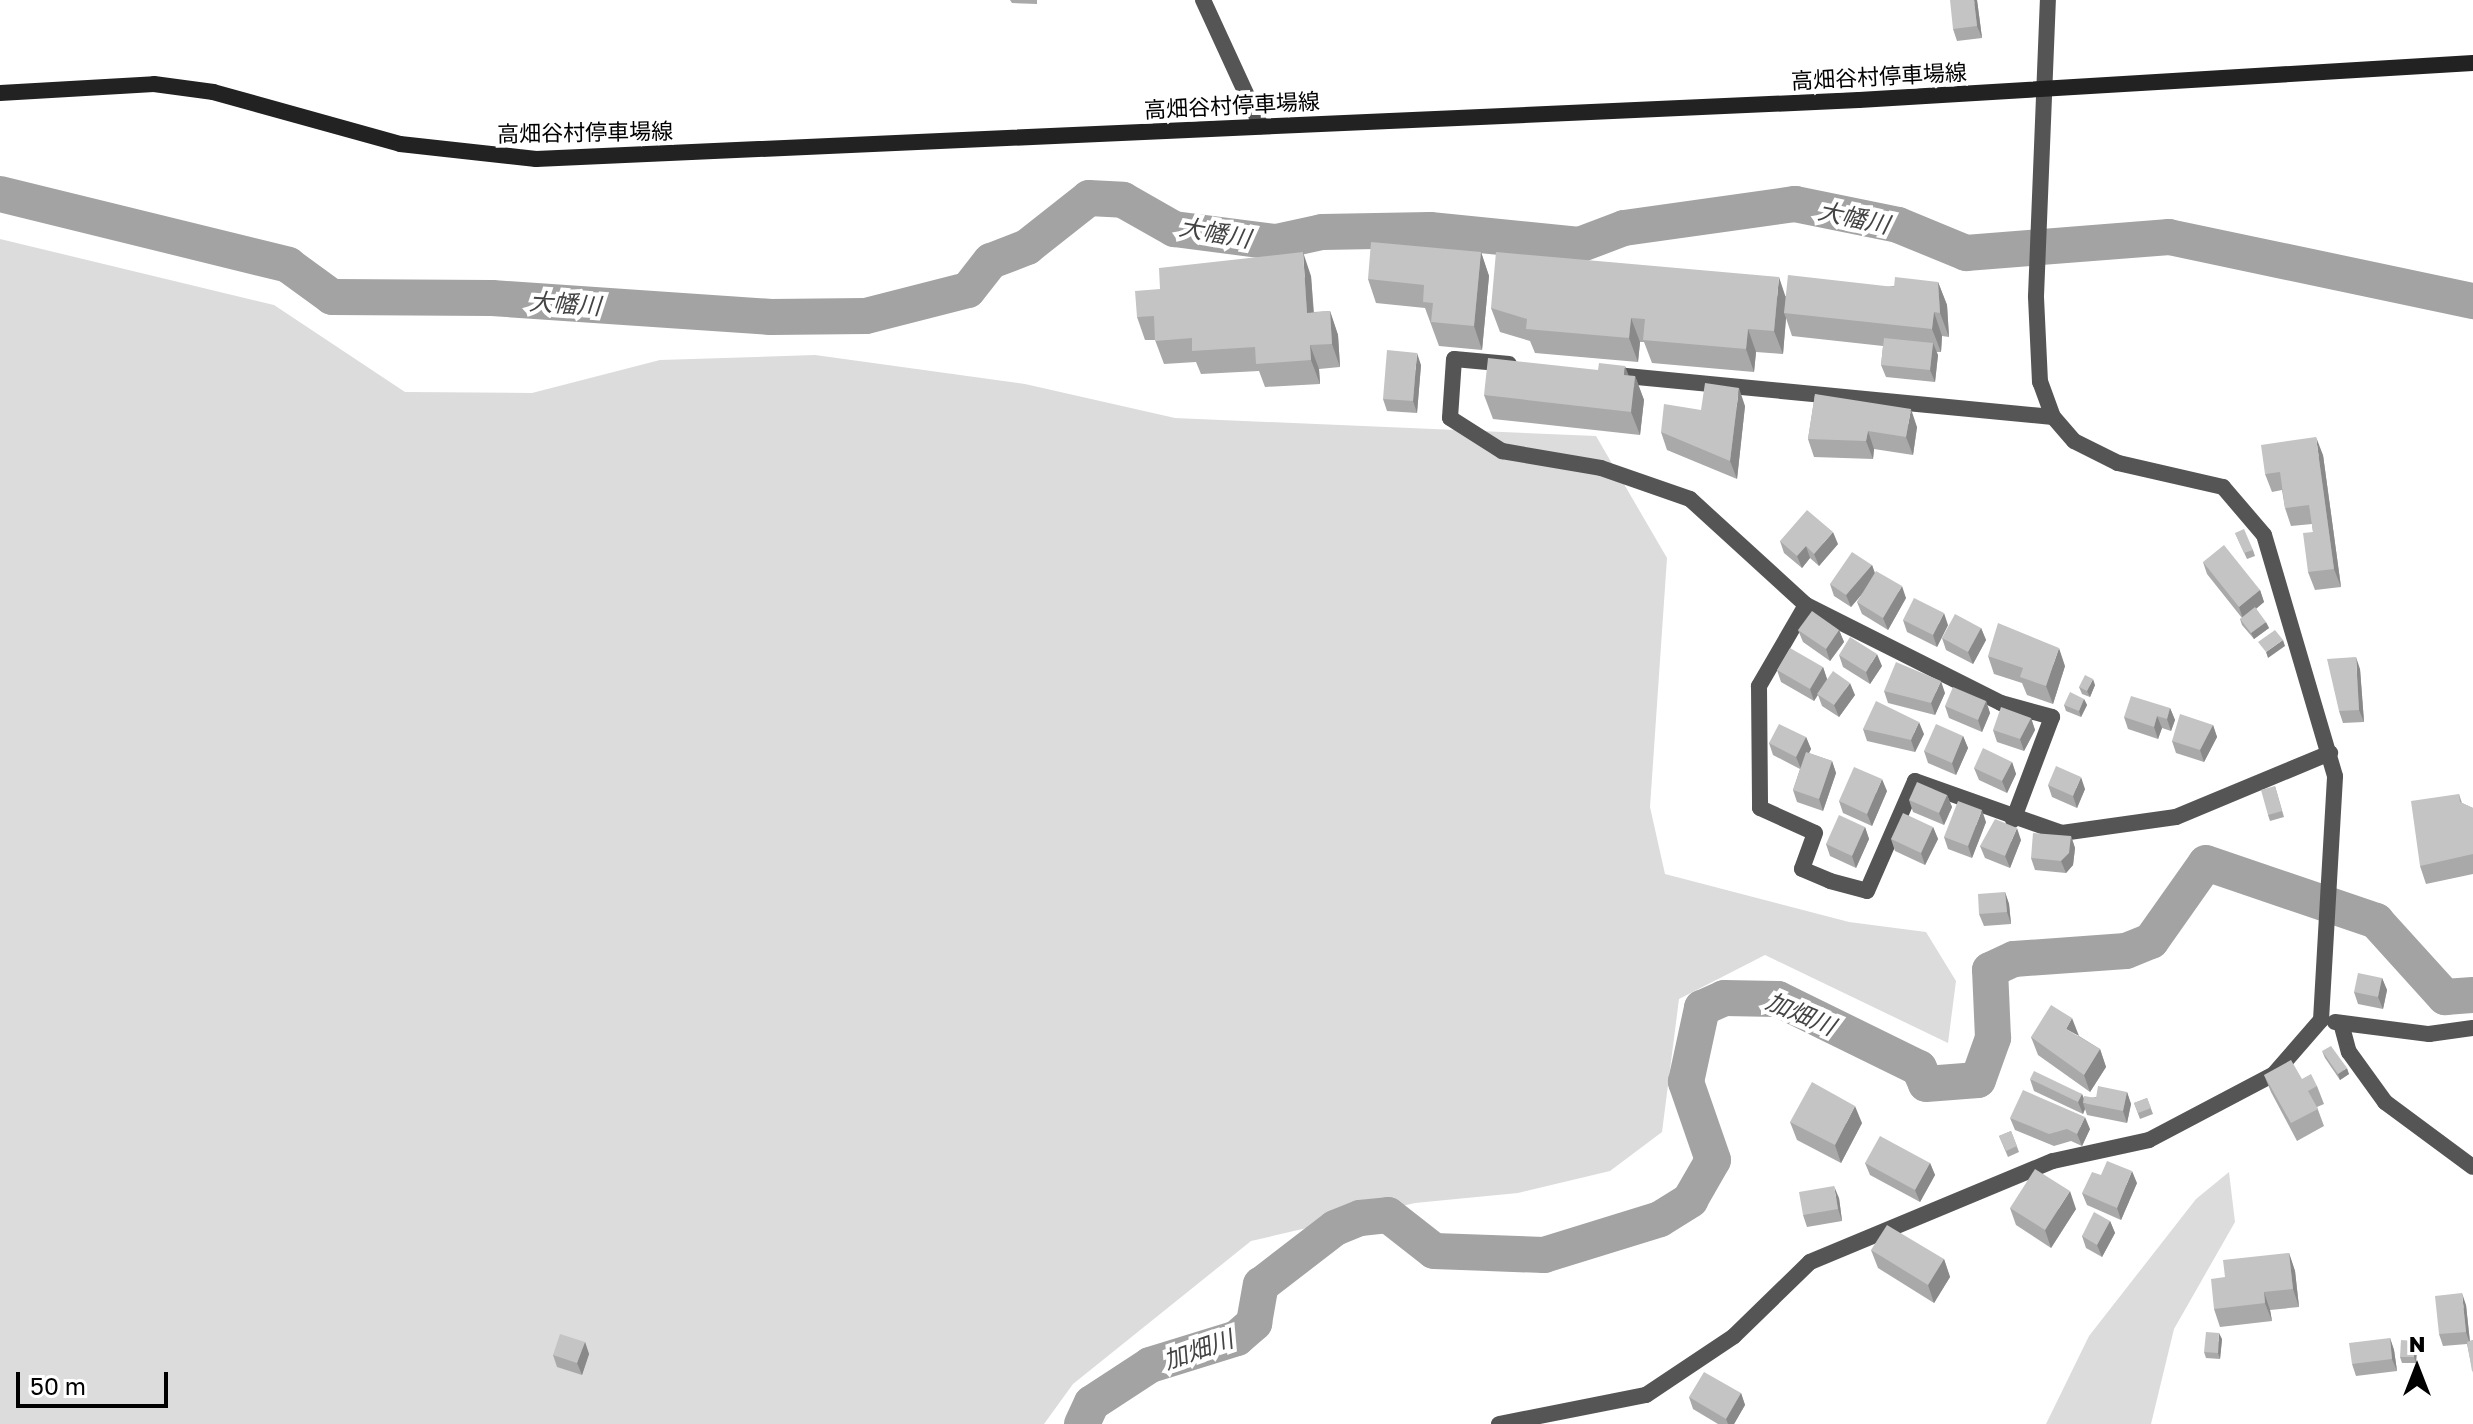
<!DOCTYPE html>
<html>
<head>
<meta charset="utf-8">
<style>
	body { margin:0 }
	#map { position:relative; width:2473px; height:1424px; overflow:hidden; background:#fff; font-family:"Golos Text","Noto Sans JP",sans-serif }
	div>[style] { position:absolute }
	.green>* { inset:0; background:#dcdcdc }
	.river>* { height:36px; margin:-18px; padding:0 18px; transform-origin:18px; border-radius:18px; background:#a3a3a3 }
	.street>* { height:16px; margin:-8px; padding:0 8px; transform-origin:8px; border-radius:8px; background:#555 }
	.secondary>* { height:16px; margin:-8px; padding:0 8px; transform-origin:8px; border-radius:8px; background:#222 }
	.wall>* { inset:0; background:#a9a9a9 }
	.shaded-wall>* { inset:0; background:#898989 }
	.building>* { inset:0; background:#c4c4c4 }
	span { translate:-50% -50%; white-space:nowrap; text-align:center; line-height:1.15; -webkit-text-stroke:8px #fff; paint-order:stroke }
	.street-label { font-size:22px; color:#000 }
	.water-label { font-size:24px; color:#444; font-style:italic }
	.north { position:absolute; left:2377px; top:1328px; width:80px; height:80px; -webkit-text-stroke:6px #fff; paint-order:stroke; rotate:0deg; font-size:22px; font-weight:700; line-height:32px; text-align:center; color:#000 }
	.north::after { content:''; display:block; margin:auto; width:28px; height:36px; background:#000; clip-path:polygon(50% 0,100% 100%,50% 72%,0 100%) }
	.scale { position:absolute; left:16px; top:1372px; width:152px; height:36px; box-sizing:border-box; border:4px solid #000; border-top:0; padding-left:10px; font-size:24px; line-height:28px; white-space:nowrap; color:#000; -webkit-text-stroke:6px #fff; paint-order:stroke }
</style>
</head>
<body>
<div id="map">
	<div class="green">
		<i style="clip-path:polygon(0 239px,274px 305px,405px 392px,532px 393px,660px 360px,815px 355px,1025px 384px,1175px 418px,1596px 436px,1667px 558px,1650px 807px,1665px 874px,1849px 922px,1926px 932px,1956px 981px,1948px 1043px,1765px 955px,1679px 999px,1662px 1132px,1610px 1171px,1518px 1193px,1415px 1203px,1251px 1241px,1073px 1384px,1044px 1424px,0 1424px)"></i>
		<i style="clip-path:polygon(2229px 1172px,2235px 1222px,2174px 1329px,2151px 1424px,2046px 1424px,2089px 1336px,2196px 1199px)"></i>
	</div>
	<div class="river">
		<i style="left:0;top:194px;width:297px;rotate:13.8deg"></i>
		<i style="left:288px;top:265px;width:54px;rotate:36deg"></i>
		<i style="left:332px;top:297px;width:160px;rotate:0.4deg"></i>
		<i style="left:492px;top:298px;width:280px;rotate:3.9deg"></i>
		<i style="left:771px;top:317px;width:95px;rotate:-0.6deg"></i>
		<i style="left:866px;top:316px;width:105px;rotate:-14.3deg"></i>
		<i style="left:968px;top:290px;width:37px;rotate:-52deg"></i>
		<i style="left:991px;top:261px;width:39px;rotate:-21deg"></i>
		<i style="left:1027px;top:247px;width:79px;rotate:-38.3deg"></i>
		<i style="left:1089px;top:198px;width:34px;rotate:3deg"></i>
		<i style="left:1123px;top:200px;width:59px;rotate:29.6deg"></i>
		<i style="left:1174px;top:229px;width:103px;rotate:7.3deg"></i>
		<i style="left:1276px;top:242px;width:47px;rotate:-12.3deg"></i>
		<i style="left:1322px;top:232px;width:108px;rotate:-1.1deg"></i>
		<i style="left:1430px;top:230px;width:150px;rotate:5.7deg"></i>
		<i style="left:1579px;top:245px;width:48px;rotate:-20.7deg"></i>
		<i style="left:1624px;top:228px;width:173px;rotate:-8deg"></i>
		<i style="left:1795px;top:204px;width:105px;rotate:11.5deg"></i>
		<i style="left:1898px;top:225px;width:74px;rotate:22.4deg"></i>
		<i style="left:1966px;top:253px;width:204px;rotate:-4.5deg"></i>
		<i style="left:2169px;top:237px;width:311px;rotate:11.9deg"></i>
		<i style="left:1082px;top:1424px;width:23px;rotate:-65deg"></i>
		<i style="left:1092px;top:1403px;width:69px;rotate:-33.2deg"></i>
		<i style="left:1150px;top:1365px;width:91px;rotate:-17.2deg"></i>
		<i style="left:1237px;top:1338px;width:23px;rotate:-41deg"></i>
		<i style="left:1254px;top:1323px;width:39px;rotate:-80deg"></i>
		<i style="left:1261px;top:1285px;width:93px;rotate:-37.6deg"></i>
		<i style="left:1335px;top:1228px;width:27px;rotate:-22deg"></i>
		<i style="left:1360px;top:1218px;width:28px;rotate:-6deg"></i>
		<i style="left:1388px;top:1215px;width:58px;rotate:38deg"></i>
		<i style="left:1434px;top:1251px;width:110px;rotate:2.1deg"></i>
		<i style="left:1544px;top:1255px;width:121px;rotate:-17.2deg"></i>
		<i style="left:1660px;top:1219px;width:36px;rotate:-32deg"></i>
		<i style="left:1690px;top:1200px;width:46px;rotate:-60.1deg"></i>
		<i style="left:1713px;top:1160px;width:83px;rotate:-109.1deg"></i>
		<i style="left:1686px;top:1082px;width:76px;rotate:-77.8deg"></i>
		<i style="left:1702px;top:1008px;width:24px;rotate:-24deg"></i>
		<i style="left:1724px;top:998px;width:54px;rotate:1.1deg"></i>
		<i style="left:1778px;top:999px;width:157px;rotate:26.1deg"></i>
		<i style="left:1919px;top:1068px;width:17px;rotate:66deg"></i>
		<i style="left:1926px;top:1084px;width:52px;rotate:-4.4deg"></i>
		<i style="left:1978px;top:1080px;width:45px;rotate:-70.3deg"></i>
		<i style="left:1993px;top:1038px;width:68px;rotate:-92.5deg"></i>
		<i style="left:1990px;top:970px;width:26px;rotate:-25deg"></i>
		<i style="left:2014px;top:959px;width:112px;rotate:-4.1deg"></i>
		<i style="left:2126px;top:951px;width:27px;rotate:-22deg"></i>
		<i style="left:2151px;top:941px;width:95px;rotate:-54.8deg"></i>
		<i style="left:2206px;top:863px;width:180px;rotate:18.8deg"></i>
		<i style="left:2376px;top:921px;width:103px;rotate:47.8deg"></i>
		<i style="left:2445px;top:997px;width:28px;rotate:-4deg"></i>
	</div>
	<div class="street">
		<i style="left:1203px;top:0;width:139px;rotate:65.3deg"></i>
		<i style="left:1509px;top:364px;width:55px;rotate:-174.8deg"></i>
		<i style="left:1454px;top:359px;width:59px;rotate:93.9deg"></i>
		<i style="left:1450px;top:418px;width:62px;rotate:32.4deg"></i>
		<i style="left:1502px;top:451px;width:100px;rotate:9.7deg"></i>
		<i style="left:1601px;top:468px;width:94px;rotate:19.2deg"></i>
		<i style="left:1690px;top:499px;width:157px;rotate:42.4deg"></i>
		<i style="left:1806px;top:605px;width:218px;rotate:26.7deg"></i>
		<i style="left:2001px;top:703px;width:53px;rotate:15.4deg"></i>
		<i style="left:2052px;top:717px;width:110px;rotate:110.7deg"></i>
		<i style="left:1616px;top:375px;width:439px;rotate:5.5deg"></i>
		<i style="left:1806px;top:605px;width:94px;rotate:120.1deg"></i>
		<i style="left:1759px;top:686px;width:122px;rotate:89.5deg"></i>
		<i style="left:1760px;top:808px;width:60px;rotate:24.4deg"></i>
		<i style="left:1815px;top:833px;width:38px;rotate:110deg"></i>
		<i style="left:1802px;top:869px;width:30px;rotate:23deg"></i>
		<i style="left:1830px;top:881px;width:38px;rotate:15deg"></i>
		<i style="left:1867px;top:891px;width:120px;rotate:-66.4deg"></i>
		<i style="left:1915px;top:781px;width:156px;rotate:19.5deg"></i>
		<i style="left:2062px;top:833px;width:115px;rotate:-8deg"></i>
		<i style="left:2176px;top:817px;width:167px;rotate:-22.6deg"></i>
		<i style="left:2335px;top:1022px;width:95px;rotate:7.3deg"></i>
		<i style="left:2429px;top:1034px;width:44px;rotate:-7.8deg"></i>
		<i style="left:2341px;top:1023px;width:30px;rotate:75deg"></i>
		<i style="left:2349px;top:1052px;width:62px;rotate:54.2deg"></i>
		<i style="left:2385px;top:1102px;width:109px;rotate:36.5deg"></i>
		<i style="left:1499px;top:1424px;width:150px;rotate:-11.2deg"></i>
		<i style="left:1646px;top:1395px;width:106px;rotate:-33.8deg"></i>
		<i style="left:1734px;top:1336px;width:106px;rotate:-44.2deg"></i>
		<i style="left:1810px;top:1262px;width:263px;rotate:-22.6deg"></i>
		<i style="left:2053px;top:1161px;width:98px;rotate:-12.3deg"></i>
		<i style="left:2149px;top:1140px;width:141px;rotate:-27.8deg"></i>
		<i style="left:2274px;top:1074px;width:72px;rotate:-49deg"></i>
		<i style="left:2321px;top:1020px;width:244px;rotate:-86.7deg"></i>
		<i style="left:2335px;top:776px;width:251px;rotate:-106.4deg"></i>
		<i style="left:2264px;top:535px;width:63px;rotate:-130.5deg"></i>
		<i style="left:2223px;top:487px;width:108px;rotate:-167.1deg"></i>
		<i style="left:2118px;top:463px;width:49px;rotate:-153.4deg"></i>
		<i style="left:2074px;top:441px;width:32px;rotate:-131deg"></i>
		<i style="left:2053px;top:417px;width:37px;rotate:-110deg"></i>
		<i style="left:2040px;top:382px;width:86px;rotate:-92.7deg"></i>
		<i style="left:2036px;top:296px;width:296px;rotate:-87.7deg"></i>
	</div>
	<div class="secondary">
		<i style="left:0;top:93px;width:154px;rotate:-3.3deg"></i>
		<i style="left:154px;top:84px;width:60px;rotate:7.7deg"></i>
		<i style="left:213px;top:92px;width:194px;rotate:15.5deg"></i>
		<i style="left:400px;top:144px;width:137px;rotate:6.3deg"></i>
		<i style="left:536px;top:159px;width:1324px;rotate:-2.55deg"></i>
		<i style="left:1859px;top:100px;width:615px;rotate:-3.45deg"></i>
	</div>
	<div class="wall">
		<i style="clip-path:polygon(1010px 0,1037px 0,1037px 4px,1012px 3px)"></i>
		<i style="clip-path:polygon(1977px 0,1982px 38px,1957px 41px,1953px 29px)"></i>
		<i style="clip-path:polygon(1481px 252px,1489px 276px,1482px 350px,1439px 346px,1425px 308px,1376px 303px,1368px 279px)"></i>
		<i style="clip-path:polygon(1311px 276px,1314px 312px,1330px 311px,1338px 335px,1340px 367px,1319px 369px,1320px 384px,1265px 387px,1259px 371px,1201px 374px,1196px 362px,1164px 364px,1155px 340px,1145px 340px,1137px 317px)"></i>
		<i style="clip-path:polygon(1938px 282px,1947px 305px,1949px 337px,1942px 336px,1941px 352px,1936px 352px,1938px 355px,1935px 382px,1886px 377px,1881px 365px,1883px 346px,1792px 336px,1786px 318px,1783px 354px,1756px 352px,1754px 372px,1652px 363px,1644px 342px,1640px 342px,1638px 362px,1535px 353px,1530px 341px,1500px 332px,1491px 308px,1786px 296px)"></i>
		<i style="clip-path:polygon(1421px 365px,1417px 413px,1387px 411px,1383px 399px)"></i>
		<i style="clip-path:polygon(1629px 376px,1635px 376px,1644px 400px,1640px 435px,1493px 419px,1484px 395px)"></i>
		<i style="clip-path:polygon(1815px 394px,1917px 427px,1913px 455px,1874px 449px,1873px 459px,1814px 457px,1808px 439px)"></i>
		<i style="clip-path:polygon(1745px 406px,1737px 479px,1667px 450px,1661px 432px,1701px 410px)"></i>
		<i style="clip-path:polygon(2323px 455px,2341px 587px,2315px 590px,2308px 572px,2313px 532px,2312px 524px,2291px 526px,2285px 508px,2282px 490px,2272px 492px,2265px 474px)"></i>
		<i style="clip-path:polygon(2235px 533px,2253px 550px,2255px 556px,2247px 559px)"></i>
		<i style="clip-path:polygon(1780px 541px,1838px 544px,1819px 566px,1810px 558px,1802px 568px,1784px 553px)"></i>
		<i style="clip-path:polygon(2203px 562px,2260px 590px,2264px 602px,2256px 609px,2269px 628px,2254px 639px,2242px 625px,2240px 619px,2242px 618px,2207px 574px)"></i>
		<i style="clip-path:polygon(1872px 565px,1875px 573px,1906px 598px,1888px 630px,1862px 614px,1857px 602px,1864px 592px,1851px 607px,1834px 596px,1830px 584px)"></i>
		<i style="clip-path:polygon(1903px 620px,1948px 625px,1937px 647px,1907px 632px)"></i>
		<i style="clip-path:polygon(1981px 628px,1986px 640px,1973px 664px,1946px 650px,1942px 638px)"></i>
		<i style="clip-path:polygon(1798px 630px,1839px 630px,1844px 642px,1830px 661px,1803px 642px)"></i>
		<i style="clip-path:polygon(1839px 655px,1882px 666px,1870px 684px,1843px 667px)"></i>
		<i style="clip-path:polygon(1988px 656px,2065px 666px,2053px 704px,2027px 695px,2022px 683px,1994px 674px)"></i>
		<i style="clip-path:polygon(1823px 667px,1827px 679px,1855px 695px,1839px 717px,1822px 706px,1818px 695px,1814px 701px,1781px 682px,1777px 670px)"></i>
		<i style="clip-path:polygon(2360px 669px,2364px 722px,2343px 723px,2339px 711px)"></i>
		<i style="clip-path:polygon(2095px 685px,2090px 697px,2082px 694px,2079px 687px)"></i>
		<i style="clip-path:polygon(1884px 691px,1945px 693px,1935px 715px,1888px 703px)"></i>
		<i style="clip-path:polygon(2084px 699px,2087px 705px,2081px 717px,2066px 711px,2064px 705px)"></i>
		<i style="clip-path:polygon(1986px 701px,1990px 713px,1982px 732px,1949px 718px,1945px 706px)"></i>
		<i style="clip-path:polygon(2170px 708px,2175px 720px,2171px 731px,2162px 728px,2158px 739px,2128px 729px,2124px 717px)"></i>
		<i style="clip-path:polygon(2031px 718px,2035px 730px,2024px 751px,1997px 742px,1993px 730px)"></i>
		<i style="clip-path:polygon(2213px 725px,2217px 737px,2204px 762px,2176px 753px,2172px 741px)"></i>
		<i style="clip-path:polygon(1863px 729px,1924px 734px,1915px 752px,1867px 741px)"></i>
		<i style="clip-path:polygon(1963px 736px,1968px 748px,1956px 775px,1928px 763px,1924px 751px)"></i>
		<i style="clip-path:polygon(1806px 737px,1811px 749px,1809px 753px,1832px 761px,1836px 773px,1823px 811px,1797px 802px,1793px 790px,1800px 769px,1773px 755px,1769px 743px)"></i>
		<i style="clip-path:polygon(2012px 762px,2016px 774px,2007px 793px,1979px 780px,1974px 768px)"></i>
		<i style="clip-path:polygon(2048px 785px,2085px 789px,2077px 808px,2052px 797px)"></i>
		<i style="clip-path:polygon(2275px 786px,2284px 817px,2270px 821px,2268px 815px)"></i>
		<i style="clip-path:polygon(1887px 791px,1872px 826px,1843px 813px,1839px 801px)"></i>
		<i style="clip-path:polygon(2459px 794px,2462px 803px,2473px 808px,2473px 874px,2426px 884px,2420px 866px)"></i>
		<i style="clip-path:polygon(1947px 795px,1952px 807px,1944px 825px,1913px 812px,1909px 800px)"></i>
		<i style="clip-path:polygon(1986px 822px,1972px 858px,1948px 849px,1944px 837px)"></i>
		<i style="clip-path:polygon(1865px 827px,1869px 839px,1856px 868px,1830px 856px,1826px 844px)"></i>
		<i style="clip-path:polygon(1933px 827px,1938px 839px,1925px 865px,1895px 851px,1891px 839px)"></i>
		<i style="clip-path:polygon(2071px 836px,2075px 848px,2073px 865px,2066px 873px,2035px 870px,2031px 858px)"></i>
		<i style="clip-path:polygon(2021px 840px,2010px 868px,1985px 858px,1980px 846px)"></i>
		<i style="clip-path:polygon(2005px 892px,2009px 904px,2011px 924px,1984px 926px,1979px 914px)"></i>
		<i style="clip-path:polygon(2382px 978px,2387px 990px,2383px 1009px,2358px 1004px,2354px 992px)"></i>
		<i style="clip-path:polygon(2079px 1036px,2100px 1049px,2106px 1067px,2090px 1092px,2038px 1055px,2031px 1037px)"></i>
		<i style="clip-path:polygon(2322px 1051px,2349px 1074px,2340px 1080px,2325px 1058px)"></i>
		<i style="clip-path:polygon(2264px 1075px,2302px 1079px,2317px 1086px,2324px 1104px,2317px 1107px,2324px 1126px,2297px 1141px,2271px 1092px)"></i>
		<i style="clip-path:polygon(2030px 1079px,2082px 1094px,2084px 1099px,2127px 1092px,2131px 1104px,2127px 1123px,2087px 1115px,2085px 1109px,2083px 1114px,2034px 1091px)"></i>
		<i style="clip-path:polygon(2147px 1098px,2153px 1114px,2140px 1119px,2134px 1103px)"></i>
		<i style="clip-path:polygon(2010px 1118px,2090px 1129px,2082px 1146px,2071px 1141px,2054px 1146px,2015px 1130px)"></i>
		<i style="clip-path:polygon(1790px 1122px,1862px 1123px,1841px 1163px,1797px 1140px)"></i>
		<i style="clip-path:polygon(2011px 1131px,2019px 1152px,2008px 1157px,1999px 1136px)"></i>
		<i style="clip-path:polygon(1865px 1163px,1930px 1163px,1935px 1175px,1920px 1202px,1870px 1175px)"></i>
		<i style="clip-path:polygon(2137px 1183px,2121px 1220px,2087px 1205px,2082px 1193px)"></i>
		<i style="clip-path:polygon(1839px 1198px,1842px 1221px,1807px 1227px,1803px 1215px)"></i>
		<i style="clip-path:polygon(2010px 1208px,2076px 1209px,2051px 1248px,2016px 1225px)"></i>
		<i style="clip-path:polygon(2110px 1221px,2115px 1233px,2102px 1257px,2086px 1248px,2082px 1236px)"></i>
		<i style="clip-path:polygon(1871px 1250px,1944px 1259px,1950px 1277px,1934px 1303px,1878px 1268px)"></i>
		<i style="clip-path:polygon(2289px 1253px,2295px 1271px,2299px 1307px,2270px 1310px,2272px 1321px,2220px 1327px,2214px 1309px,2225px 1277px)"></i>
		<i style="clip-path:polygon(2466px 1305px,2470px 1341px,2473px 1340px,2473px 1373px,2467px 1344px,2443px 1346px,2439px 1334px)"></i>
		<i style="clip-path:polygon(2390px 1338px,2394px 1350px,2397px 1371px,2356px 1376px,2352px 1364px)"></i>
		<i style="clip-path:polygon(2222px 1339px,2220px 1359px,2206px 1358px,2204px 1352px)"></i>
		<i style="clip-path:polygon(585px 1342px,589px 1354px,582px 1375px,557px 1367px,553px 1355px)"></i>
		<i style="clip-path:polygon(2417px 1347px,2416px 1363px,2402px 1363px,2400px 1357px)"></i>
		<i style="clip-path:polygon(1741px 1393px,1745px 1405px,1734px 1424px,1718px 1424px,1693px 1409px,1689px 1397px)"></i>
	</div>
	<div class="shaded-wall">
		<i style="clip-path:polygon(1974px 0,1977px 0,1982px 38px,1977px 26px)"></i>
		<i style="clip-path:polygon(1303px 252px,1311px 276px,1315px 336px,1307px 313px)"></i>
		<i style="clip-path:polygon(1481px 252px,1489px 276px,1482px 350px,1474px 326px)"></i>
		<i style="clip-path:polygon(1779px 277px,1787px 301px,1784px 313px,1786px 318px,1783px 354px,1774px 331px)"></i>
		<i style="clip-path:polygon(1938px 282px,1947px 305px,1949px 337px,1940px 313px)"></i>
		<i style="clip-path:polygon(1330px 311px,1338px 335px,1340px 367px,1332px 344px)"></i>
		<i style="clip-path:polygon(1934px 312px,1942px 336px,1941px 352px,1932px 329px)"></i>
		<i style="clip-path:polygon(1631px 318px,1640px 342px,1638px 362px,1629px 338px)"></i>
		<i style="clip-path:polygon(1748px 329px,1756px 352px,1754px 372px,1746px 349px)"></i>
		<i style="clip-path:polygon(1933px 343px,1938px 355px,1935px 382px,1930px 370px)"></i>
		<i style="clip-path:polygon(1310px 345px,1319px 369px,1320px 384px,1311px 360px)"></i>
		<i style="clip-path:polygon(1417px 353px,1421px 365px,1417px 413px,1413px 401px)"></i>
		<i style="clip-path:polygon(1625px 366px,1634px 389px,1635px 376px,1644px 400px,1640px 435px,1631px 412px,1624px 375px)"></i>
		<i style="clip-path:polygon(1739px 388px,1745px 406px,1737px 479px,1730px 461px)"></i>
		<i style="clip-path:polygon(1911px 409px,1917px 427px,1913px 455px,1906px 437px)"></i>
		<i style="clip-path:polygon(1868px 431px,1874px 449px,1873px 459px,1866px 441px)"></i>
		<i style="clip-path:polygon(2316px 437px,2323px 455px,2341px 587px,2334px 569px)"></i>
		<i style="clip-path:polygon(1833px 532px,1838px 544px,1819px 566px,1814px 554px)"></i>
		<i style="clip-path:polygon(1806px 546px,1810px 558px,1802px 568px,1797px 556px)"></i>
		<i style="clip-path:polygon(1872px 565px,1876px 577px,1851px 607px,1846px 595px)"></i>
		<i style="clip-path:polygon(1902px 586px,1906px 598px,1888px 630px,1883px 618px)"></i>
		<i style="clip-path:polygon(2260px 590px,2264px 602px,2243px 619px,2239px 607px)"></i>
		<i style="clip-path:polygon(1944px 613px,1948px 625px,1937px 647px,1933px 635px)"></i>
		<i style="clip-path:polygon(2266px 622px,2269px 628px,2254px 639px,2251px 633px)"></i>
		<i style="clip-path:polygon(1981px 628px,1986px 640px,1973px 664px,1968px 652px)"></i>
		<i style="clip-path:polygon(1839px 630px,1844px 642px,1830px 661px,1826px 649px)"></i>
		<i style="clip-path:polygon(2283px 640px,2285px 646px,2268px 658px,2266px 652px)"></i>
		<i style="clip-path:polygon(2059px 648px,2065px 666px,2053px 704px,2046px 686px)"></i>
		<i style="clip-path:polygon(1877px 654px,1882px 666px,1870px 684px,1866px 672px)"></i>
		<i style="clip-path:polygon(2356px 657px,2360px 669px,2364px 722px,2359px 710px)"></i>
		<i style="clip-path:polygon(1823px 667px,1827px 679px,1814px 701px,1810px 689px)"></i>
		<i style="clip-path:polygon(2093px 679px,2095px 685px,2090px 697px,2087px 691px)"></i>
		<i style="clip-path:polygon(1941px 681px,1945px 693px,1935px 715px,1931px 703px)"></i>
		<i style="clip-path:polygon(1850px 683px,1855px 695px,1839px 717px,1834px 705px)"></i>
		<i style="clip-path:polygon(2084px 699px,2087px 705px,2081px 717px,2079px 711px)"></i>
		<i style="clip-path:polygon(1986px 701px,1990px 713px,1982px 732px,1978px 720px)"></i>
		<i style="clip-path:polygon(2170px 708px,2175px 720px,2171px 731px,2167px 719px)"></i>
		<i style="clip-path:polygon(2157px 716px,2162px 728px,2158px 739px,2154px 727px)"></i>
		<i style="clip-path:polygon(2031px 718px,2035px 730px,2024px 751px,2020px 739px)"></i>
		<i style="clip-path:polygon(1919px 722px,1924px 734px,1915px 752px,1911px 740px)"></i>
		<i style="clip-path:polygon(2213px 725px,2217px 737px,2204px 762px,2200px 750px)"></i>
		<i style="clip-path:polygon(1963px 736px,1968px 748px,1956px 775px,1952px 763px)"></i>
		<i style="clip-path:polygon(1806px 737px,1811px 749px,1801px 769px,1796px 757px)"></i>
		<i style="clip-path:polygon(1832px 761px,1836px 773px,1823px 811px,1819px 799px)"></i>
		<i style="clip-path:polygon(2012px 762px,2016px 774px,2007px 793px,2002px 781px)"></i>
		<i style="clip-path:polygon(2081px 777px,2085px 789px,2077px 808px,2073px 796px)"></i>
		<i style="clip-path:polygon(1882px 779px,1887px 791px,1872px 826px,1867px 814px)"></i>
		<i style="clip-path:polygon(1947px 795px,1952px 807px,1944px 825px,1939px 813px)"></i>
		<i style="clip-path:polygon(1982px 810px,1986px 822px,1972px 858px,1968px 846px)"></i>
		<i style="clip-path:polygon(1865px 827px,1869px 839px,1856px 868px,1852px 856px)"></i>
		<i style="clip-path:polygon(1933px 827px,1938px 839px,1925px 865px,1921px 853px)"></i>
		<i style="clip-path:polygon(2017px 828px,2021px 840px,2010px 868px,2005px 856px)"></i>
		<i style="clip-path:polygon(2071px 836px,2075px 848px,2073px 865px,2066px 873px,2061px 861px)"></i>
		<i style="clip-path:polygon(2005px 892px,2009px 904px,2011px 924px,2007px 912px)"></i>
		<i style="clip-path:polygon(2382px 978px,2387px 990px,2383px 1009px,2378px 997px)"></i>
		<i style="clip-path:polygon(2072px 1018px,2079px 1036px,2066px 1029px)"></i>
		<i style="clip-path:polygon(2100px 1049px,2106px 1067px,2090px 1092px,2084px 1075px)"></i>
		<i style="clip-path:polygon(2347px 1068px,2349px 1074px,2340px 1080px,2338px 1074px)"></i>
		<i style="clip-path:polygon(2127px 1092px,2131px 1104px,2127px 1123px,2123px 1111px)"></i>
		<i style="clip-path:polygon(2082px 1094px,2086px 1104px,2083px 1103px,2085px 1109px,2083px 1114px,2078px 1102px)"></i>
		<i style="clip-path:polygon(1855px 1106px,1862px 1123px,1841px 1163px,1835px 1145px)"></i>
		<i style="clip-path:polygon(2085px 1117px,2090px 1129px,2082px 1146px,2077px 1134px)"></i>
		<i style="clip-path:polygon(1930px 1163px,1935px 1175px,1920px 1202px,1915px 1190px)"></i>
		<i style="clip-path:polygon(2132px 1171px,2137px 1183px,2121px 1220px,2117px 1208px)"></i>
		<i style="clip-path:polygon(1834px 1186px,1839px 1198px,1842px 1221px,1838px 1209px)"></i>
		<i style="clip-path:polygon(2070px 1191px,2076px 1209px,2051px 1248px,2045px 1230px)"></i>
		<i style="clip-path:polygon(2110px 1221px,2115px 1233px,2102px 1257px,2097px 1245px)"></i>
		<i style="clip-path:polygon(2289px 1253px,2295px 1271px,2299px 1307px,2293px 1289px)"></i>
		<i style="clip-path:polygon(1944px 1259px,1950px 1277px,1934px 1303px,1928px 1285px)"></i>
		<i style="clip-path:polygon(2264px 1292px,2270px 1310px,2272px 1321px,2265px 1303px)"></i>
		<i style="clip-path:polygon(2462px 1293px,2466px 1305px,2470px 1344px,2466px 1332px)"></i>
		<i style="clip-path:polygon(2219px 1333px,2222px 1339px,2220px 1359px,2218px 1353px)"></i>
		<i style="clip-path:polygon(2390px 1338px,2394px 1350px,2397px 1371px,2392px 1359px)"></i>
		<i style="clip-path:polygon(2415px 1341px,2417px 1347px,2416px 1363px,2414px 1357px)"></i>
		<i style="clip-path:polygon(585px 1342px,589px 1354px,582px 1375px,577px 1363px)"></i>
		<i style="clip-path:polygon(1741px 1393px,1745px 1405px,1734px 1424px,1728px 1424px,1726px 1419px)"></i>
	</div>
	<div class="building">
		<i style="clip-path:polygon(1950px 0,1974px 0,1977px 26px,1953px 29px)"></i>
		<i style="clip-path:polygon(1371px 242px,1481px 252px,1474px 326px,1431px 322px,1433px 303px,1423px 302px,1424px 285px,1368px 279px)"></i>
		<i style="clip-path:polygon(1303px 252px,1307px 313px,1330px 311px,1332px 344px,1310px 345px,1311px 360px,1256px 364px,1255px 347px,1192px 351px,1192px 338px,1155px 341px,1154px 316px,1137px 317px,1135px 291px,1160px 289px,1159px 268px)"></i>
		<i style="clip-path:polygon(1496px 252px,1779px 277px,1774px 331px,1748px 329px,1746px 349px,1643px 340px,1645px 319px,1631px 318px,1629px 338px,1526px 329px,1527px 319px,1491px 308px)"></i>
		<i style="clip-path:polygon(1788px 275px,1894px 287px,1895px 277px,1938px 282px,1940px 313px,1934px 312px,1932px 329px,1784px 313px)"></i>
		<i style="clip-path:polygon(1884px 338px,1933px 343px,1930px 370px,1881px 365px)"></i>
		<i style="clip-path:polygon(1387px 350px,1417px 353px,1413px 401px,1383px 399px)"></i>
		<i style="clip-path:polygon(1488px 358px,1598px 370px,1599px 363px,1625px 366px,1624px 375px,1635px 376px,1631px 412px,1484px 395px)"></i>
		<i style="clip-path:polygon(1705px 383px,1739px 388px,1730px 461px,1661px 432px,1664px 404px,1701px 410px)"></i>
		<i style="clip-path:polygon(1815px 394px,1911px 409px,1906px 437px,1868px 431px,1866px 441px,1808px 439px)"></i>
		<i style="clip-path:polygon(2316px 437px,2334px 569px,2308px 572px,2303px 533px,2313px 532px,2309px 505px,2285px 508px,2280px 472px,2265px 474px,2261px 445px)"></i>
		<i style="clip-path:polygon(1807px 510px,1833px 532px,1814px 554px,1806px 546px,1797px 556px,1780px 541px)"></i>
		<i style="clip-path:polygon(2244px 529px,2253px 550px,2244px 553px,2235px 533px)"></i>
		<i style="clip-path:polygon(2224px 545px,2260px 590px,2239px 607px,2203px 562px)"></i>
		<i style="clip-path:polygon(1852px 552px,1872px 565px,1846px 595px,1830px 584px)"></i>
		<i style="clip-path:polygon(1876px 571px,1902px 586px,1883px 618px,1857px 602px)"></i>
		<i style="clip-path:polygon(1914px 598px,1944px 613px,1933px 635px,1903px 620px)"></i>
		<i style="clip-path:polygon(2255px 607px,2266px 622px,2251px 633px,2240px 619px)"></i>
		<i style="clip-path:polygon(1812px 611px,1839px 630px,1826px 649px,1798px 630px)"></i>
		<i style="clip-path:polygon(1955px 614px,1981px 628px,1968px 652px,1942px 638px)"></i>
		<i style="clip-path:polygon(1998px 623px,2059px 648px,2046px 686px,2020px 677px,2023px 668px,1988px 656px)"></i>
		<i style="clip-path:polygon(2275px 630px,2283px 640px,2266px 652px,2258px 642px)"></i>
		<i style="clip-path:polygon(1850px 637px,1877px 654px,1866px 672px,1839px 655px)"></i>
		<i style="clip-path:polygon(1790px 648px,1823px 667px,1810px 689px,1777px 670px)"></i>
		<i style="clip-path:polygon(2356px 657px,2359px 710px,2339px 711px,2327px 659px)"></i>
		<i style="clip-path:polygon(1896px 662px,1941px 681px,1931px 703px,1884px 691px)"></i>
		<i style="clip-path:polygon(1833px 671px,1850px 683px,1834px 705px,1817px 694px)"></i>
		<i style="clip-path:polygon(2085px 675px,2093px 679px,2087px 691px,2079px 687px)"></i>
		<i style="clip-path:polygon(1953px 687px,1986px 701px,1978px 720px,1945px 706px)"></i>
		<i style="clip-path:polygon(2070px 692px,2084px 699px,2079px 711px,2064px 705px)"></i>
		<i style="clip-path:polygon(2131px 696px,2170px 708px,2167px 719px,2157px 716px,2154px 727px,2124px 717px)"></i>
		<i style="clip-path:polygon(1876px 701px,1919px 722px,1911px 740px,1863px 729px)"></i>
		<i style="clip-path:polygon(2001px 707px,2031px 718px,2020px 739px,1993px 730px)"></i>
		<i style="clip-path:polygon(2180px 714px,2213px 725px,2200px 750px,2172px 741px)"></i>
		<i style="clip-path:polygon(1779px 724px,1806px 737px,1796px 757px,1769px 743px)"></i>
		<i style="clip-path:polygon(1936px 724px,1963px 736px,1952px 763px,1924px 751px)"></i>
		<i style="clip-path:polygon(1983px 748px,2012px 762px,2002px 781px,1974px 768px)"></i>
		<i style="clip-path:polygon(1806px 752px,1832px 761px,1819px 799px,1793px 790px)"></i>
		<i style="clip-path:polygon(2056px 766px,2081px 777px,2073px 796px,2048px 785px)"></i>
		<i style="clip-path:polygon(1854px 767px,1882px 779px,1867px 814px,1839px 801px)"></i>
		<i style="clip-path:polygon(1917px 782px,1947px 795px,1939px 813px,1909px 800px)"></i>
		<i style="clip-path:polygon(2275px 786px,2282px 811px,2268px 815px,2261px 790px)"></i>
		<i style="clip-path:polygon(2459px 794px,2460px 802px,2473px 808px,2473px 854px,2420px 866px,2411px 801px)"></i>
		<i style="clip-path:polygon(1958px 801px,1982px 810px,1968px 846px,1944px 837px)"></i>
		<i style="clip-path:polygon(1903px 813px,1933px 827px,1921px 853px,1891px 839px)"></i>
		<i style="clip-path:polygon(1839px 815px,1865px 827px,1852px 856px,1826px 844px)"></i>
		<i style="clip-path:polygon(1995px 819px,2017px 828px,2005px 856px,1980px 846px)"></i>
		<i style="clip-path:polygon(2033px 833px,2071px 836px,2069px 853px,2061px 861px,2031px 858px)"></i>
		<i style="clip-path:polygon(2005px 892px,2007px 912px,1979px 914px,1978px 894px)"></i>
		<i style="clip-path:polygon(2358px 973px,2382px 978px,2378px 997px,2354px 992px)"></i>
		<i style="clip-path:polygon(2051px 1005px,2072px 1018px,2066px 1029px,2100px 1049px,2084px 1075px,2031px 1037px)"></i>
		<i style="clip-path:polygon(2331px 1046px,2347px 1068px,2338px 1074px,2322px 1051px)"></i>
		<i style="clip-path:polygon(2291px 1060px,2302px 1079px,2311px 1074px,2317px 1086px,2308px 1091px,2318px 1109px,2291px 1123px,2264px 1075px)"></i>
		<i style="clip-path:polygon(2034px 1071px,2082px 1094px,2078px 1102px,2030px 1079px)"></i>
		<i style="clip-path:polygon(1812px 1082px,1855px 1106px,1835px 1145px,1790px 1122px)"></i>
		<i style="clip-path:polygon(2098px 1086px,2127px 1092px,2123px 1111px,2083px 1103px,2084px 1096px,2096px 1098px)"></i>
		<i style="clip-path:polygon(2023px 1090px,2085px 1117px,2077px 1134px,2067px 1129px,2049px 1134px,2010px 1118px)"></i>
		<i style="clip-path:polygon(2147px 1098px,2151px 1108px,2138px 1113px,2134px 1103px)"></i>
		<i style="clip-path:polygon(2011px 1131px,2017px 1146px,2006px 1151px,1999px 1136px)"></i>
		<i style="clip-path:polygon(1880px 1136px,1930px 1163px,1915px 1190px,1865px 1163px)"></i>
		<i style="clip-path:polygon(2107px 1161px,2132px 1171px,2117px 1208px,2082px 1193px,2092px 1172px,2101px 1175px)"></i>
		<i style="clip-path:polygon(2035px 1169px,2070px 1191px,2045px 1230px,2010px 1208px)"></i>
		<i style="clip-path:polygon(1834px 1186px,1838px 1209px,1803px 1215px,1799px 1192px)"></i>
		<i style="clip-path:polygon(2094px 1212px,2110px 1221px,2097px 1245px,2082px 1236px)"></i>
		<i style="clip-path:polygon(1887px 1225px,1944px 1259px,1928px 1285px,1871px 1250px)"></i>
		<i style="clip-path:polygon(2289px 1253px,2293px 1289px,2264px 1292px,2265px 1303px,2214px 1309px,2211px 1279px,2225px 1277px,2223px 1260px)"></i>
		<i style="clip-path:polygon(2462px 1293px,2466px 1332px,2439px 1334px,2435px 1296px)"></i>
		<i style="clip-path:polygon(2206px 1332px,2219px 1333px,2218px 1353px,2204px 1352px)"></i>
		<i style="clip-path:polygon(560px 1334px,585px 1342px,577px 1363px,553px 1355px)"></i>
		<i style="clip-path:polygon(2390px 1338px,2392px 1359px,2352px 1364px,2349px 1343px)"></i>
		<i style="clip-path:polygon(2401px 1340px,2415px 1341px,2414px 1357px,2400px 1357px)"></i>
		<i style="clip-path:polygon(2473px 1340px,2473px 1371px,2472px 1371px,2467px 1342px)"></i>
		<i style="clip-path:polygon(1704px 1372px,1741px 1393px,1726px 1419px,1689px 1397px)"></i>
	</div>
	<div class="street-label">
		<span style="left:1879px;top:76px;rotate:-3deg">高畑谷村停車場線</span>
		<span style="left:1232px;top:105px;rotate:-3deg">高畑谷村停車場線</span>
		<span style="left:585px;top:132px;rotate:-1deg">高畑谷村停車場線</span>
	</div>
	<div class="water-label">
		<span style="left:1854px;top:217px;rotate:12deg">大幡川</span>
		<span style="left:1215px;top:232px;rotate:10deg">大幡川</span>
		<span style="left:565px;top:303px;rotate:4deg">大幡川</span>
		<span style="left:1801px;top:1013px;rotate:23deg">加畑川</span>
		<span style="left:1198px;top:1349px;rotate:-19deg">加畑川</span>
	</div>
	<div class="north">N</div>
	<div class="scale">50 m</div>
</div>
</body>
</html>
